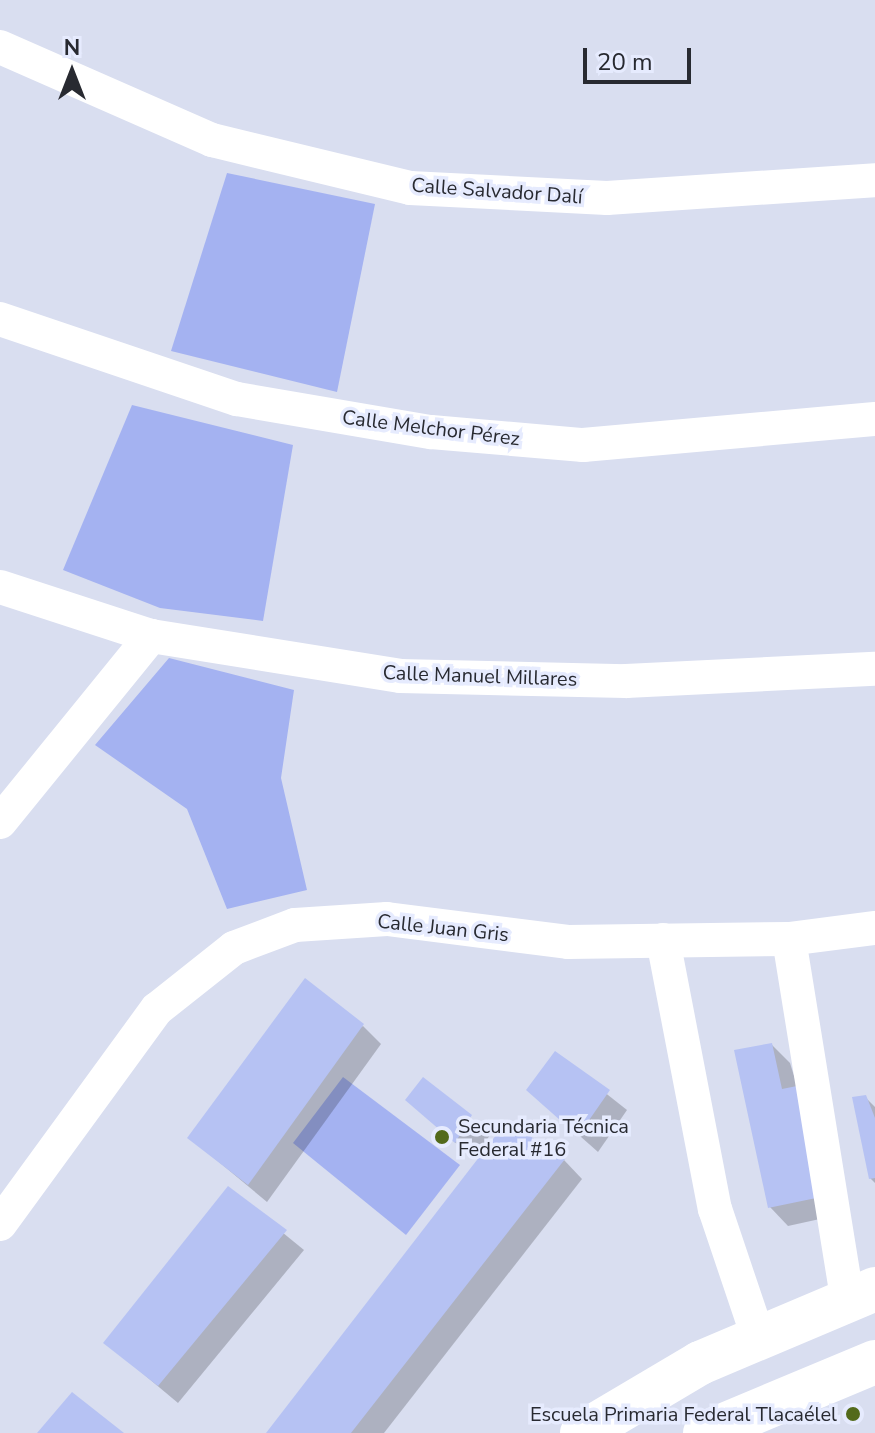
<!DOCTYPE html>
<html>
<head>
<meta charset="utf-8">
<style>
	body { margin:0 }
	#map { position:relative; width:875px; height:1433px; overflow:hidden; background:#d9def0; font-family:"Nunito Sans",sans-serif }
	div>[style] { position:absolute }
	.green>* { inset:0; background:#a4b2f1 }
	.shadow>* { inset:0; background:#0003 }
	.building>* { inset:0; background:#b6c2f3 }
	.minor>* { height:34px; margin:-17px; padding:0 17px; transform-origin:17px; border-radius:17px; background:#fff }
	.major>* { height:44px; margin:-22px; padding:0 22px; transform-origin:22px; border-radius:22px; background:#fff }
	.dots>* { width:22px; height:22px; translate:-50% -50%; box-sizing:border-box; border:4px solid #e6ebfe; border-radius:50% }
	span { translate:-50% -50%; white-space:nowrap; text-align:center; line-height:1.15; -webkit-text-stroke:7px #e6ebfe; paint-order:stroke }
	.street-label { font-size:20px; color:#282a31 }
	.poi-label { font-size:20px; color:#282a31 }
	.left { translate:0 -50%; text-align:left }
	.right { translate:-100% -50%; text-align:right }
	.north { position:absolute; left:32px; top:32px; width:80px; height:80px; -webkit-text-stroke:6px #e6ebfe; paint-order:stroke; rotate:0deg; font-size:22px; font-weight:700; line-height:32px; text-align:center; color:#282a31 }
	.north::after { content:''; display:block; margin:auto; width:28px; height:36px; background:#282a31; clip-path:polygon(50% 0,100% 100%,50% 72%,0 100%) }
	.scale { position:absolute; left:583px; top:48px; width:108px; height:36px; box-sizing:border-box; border:4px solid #282a31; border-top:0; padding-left:10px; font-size:24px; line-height:28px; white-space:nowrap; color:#282a31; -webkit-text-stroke:6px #e6ebfe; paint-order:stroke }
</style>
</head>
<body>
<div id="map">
	<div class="green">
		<i style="clip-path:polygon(227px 173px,375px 204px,337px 392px,171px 351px)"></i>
		<i style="clip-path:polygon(132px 405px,293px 445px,263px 621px,160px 608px,63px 570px)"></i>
		<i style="clip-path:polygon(169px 658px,294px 690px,281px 778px,307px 890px,227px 909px,187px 809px,95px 745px)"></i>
		<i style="clip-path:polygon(343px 1077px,460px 1165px,406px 1235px,293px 1143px)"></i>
	</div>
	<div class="shadow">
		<i style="clip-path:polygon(363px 1026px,381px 1044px,267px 1202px,190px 1138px)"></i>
		<i style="clip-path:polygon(772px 1045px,790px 1063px,838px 1215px,788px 1226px,770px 1207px)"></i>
		<i style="clip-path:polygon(556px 1054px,627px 1110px,598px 1152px,528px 1090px)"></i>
		<i style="clip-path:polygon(423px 1080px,490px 1135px,474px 1159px,407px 1100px)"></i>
		<i style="clip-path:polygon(865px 1097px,875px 1107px,875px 1183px,870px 1178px)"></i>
		<i style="clip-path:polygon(564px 1160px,582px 1179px,384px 1433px,268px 1433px)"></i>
		<i style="clip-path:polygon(229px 1189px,304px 1250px,178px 1403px,105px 1342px)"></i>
	</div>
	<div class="building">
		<i style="clip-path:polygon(305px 978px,364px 1024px,248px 1185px,187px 1138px)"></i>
		<i style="clip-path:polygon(772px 1043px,782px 1089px,797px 1086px,821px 1197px,768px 1208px,734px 1050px)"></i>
		<i style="clip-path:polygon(555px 1051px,610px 1090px,578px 1136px,526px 1090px)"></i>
		<i style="clip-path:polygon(423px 1077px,472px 1115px,455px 1143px,405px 1100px)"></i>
		<i style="clip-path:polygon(866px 1095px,875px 1118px,875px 1178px,869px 1179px,852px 1097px)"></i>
		<i style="clip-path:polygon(507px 1121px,565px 1159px,351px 1433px,266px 1433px)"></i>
		<i style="clip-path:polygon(228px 1186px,287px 1230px,158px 1386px,103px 1343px)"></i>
		<i style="clip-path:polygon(72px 1392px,124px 1433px,37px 1433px)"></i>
	</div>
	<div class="minor">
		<i style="left:0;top:47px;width:232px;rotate:23.7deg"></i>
		<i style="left:212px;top:140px;width:204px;rotate:13.6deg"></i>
		<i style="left:410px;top:188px;width:197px;rotate:2.9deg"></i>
		<i style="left:607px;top:198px;width:269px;rotate:-3.8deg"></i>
		<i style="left:0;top:319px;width:250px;rotate:18.7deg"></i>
		<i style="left:237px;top:399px;width:197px;rotate:9.7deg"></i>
		<i style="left:431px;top:432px;width:153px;rotate:4.9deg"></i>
		<i style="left:583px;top:445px;width:293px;rotate:-5.1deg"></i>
		<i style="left:0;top:587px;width:159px;rotate:18deg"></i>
		<i style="left:151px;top:636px;width:252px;rotate:9.1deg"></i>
		<i style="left:400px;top:676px;width:226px;rotate:1.3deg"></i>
		<i style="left:626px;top:681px;width:249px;rotate:-2.8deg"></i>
		<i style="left:0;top:822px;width:240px;rotate:-50.9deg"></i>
		<i style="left:789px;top:939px;width:364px;rotate:80.8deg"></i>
		<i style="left:663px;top:940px;width:274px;rotate:79.1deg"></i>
		<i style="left:715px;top:1209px;width:135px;rotate:71.4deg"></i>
		<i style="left:0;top:1224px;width:266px;rotate:-53.9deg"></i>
		<i style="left:157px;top:1009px;width:98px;rotate:-38.4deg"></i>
		<i style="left:234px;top:948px;width:65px;rotate:-20.7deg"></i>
		<i style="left:295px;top:925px;width:92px;rotate:-3.7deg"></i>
		<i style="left:387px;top:919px;width:182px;rotate:7.2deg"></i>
		<i style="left:568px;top:942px;width:221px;rotate:-0.8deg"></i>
		<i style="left:789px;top:939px;width:87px;rotate:-7.3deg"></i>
	</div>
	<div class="major">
		<i style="left:582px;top:1433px;width:137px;rotate:-30.7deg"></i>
		<i style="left:700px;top:1363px;width:190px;rotate:-22.9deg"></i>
		<i style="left:705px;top:1433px;width:184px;rotate:-22.7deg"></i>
	</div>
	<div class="dots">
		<i style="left:442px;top:1137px;background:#536a1b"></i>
		<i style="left:853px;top:1414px;background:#536a1b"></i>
	</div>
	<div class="street-label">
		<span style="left:497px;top:191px;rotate:4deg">Calle Salvador Dalí</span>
		<span style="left:431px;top:428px;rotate:7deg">Calle Melchor Pérez</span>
		<span style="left:480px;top:676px;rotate:2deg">Calle Manuel Millares</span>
		<span style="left:443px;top:928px;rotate:6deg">Calle Juan Gris</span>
	</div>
	<div class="poi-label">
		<span class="left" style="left:458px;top:1138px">Secundaria Técnica<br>Federal #16</span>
		<span class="right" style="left:837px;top:1414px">Escuela Primaria Federal Tlacaélel</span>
	</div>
	<div class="north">N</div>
	<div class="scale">20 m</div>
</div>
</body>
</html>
